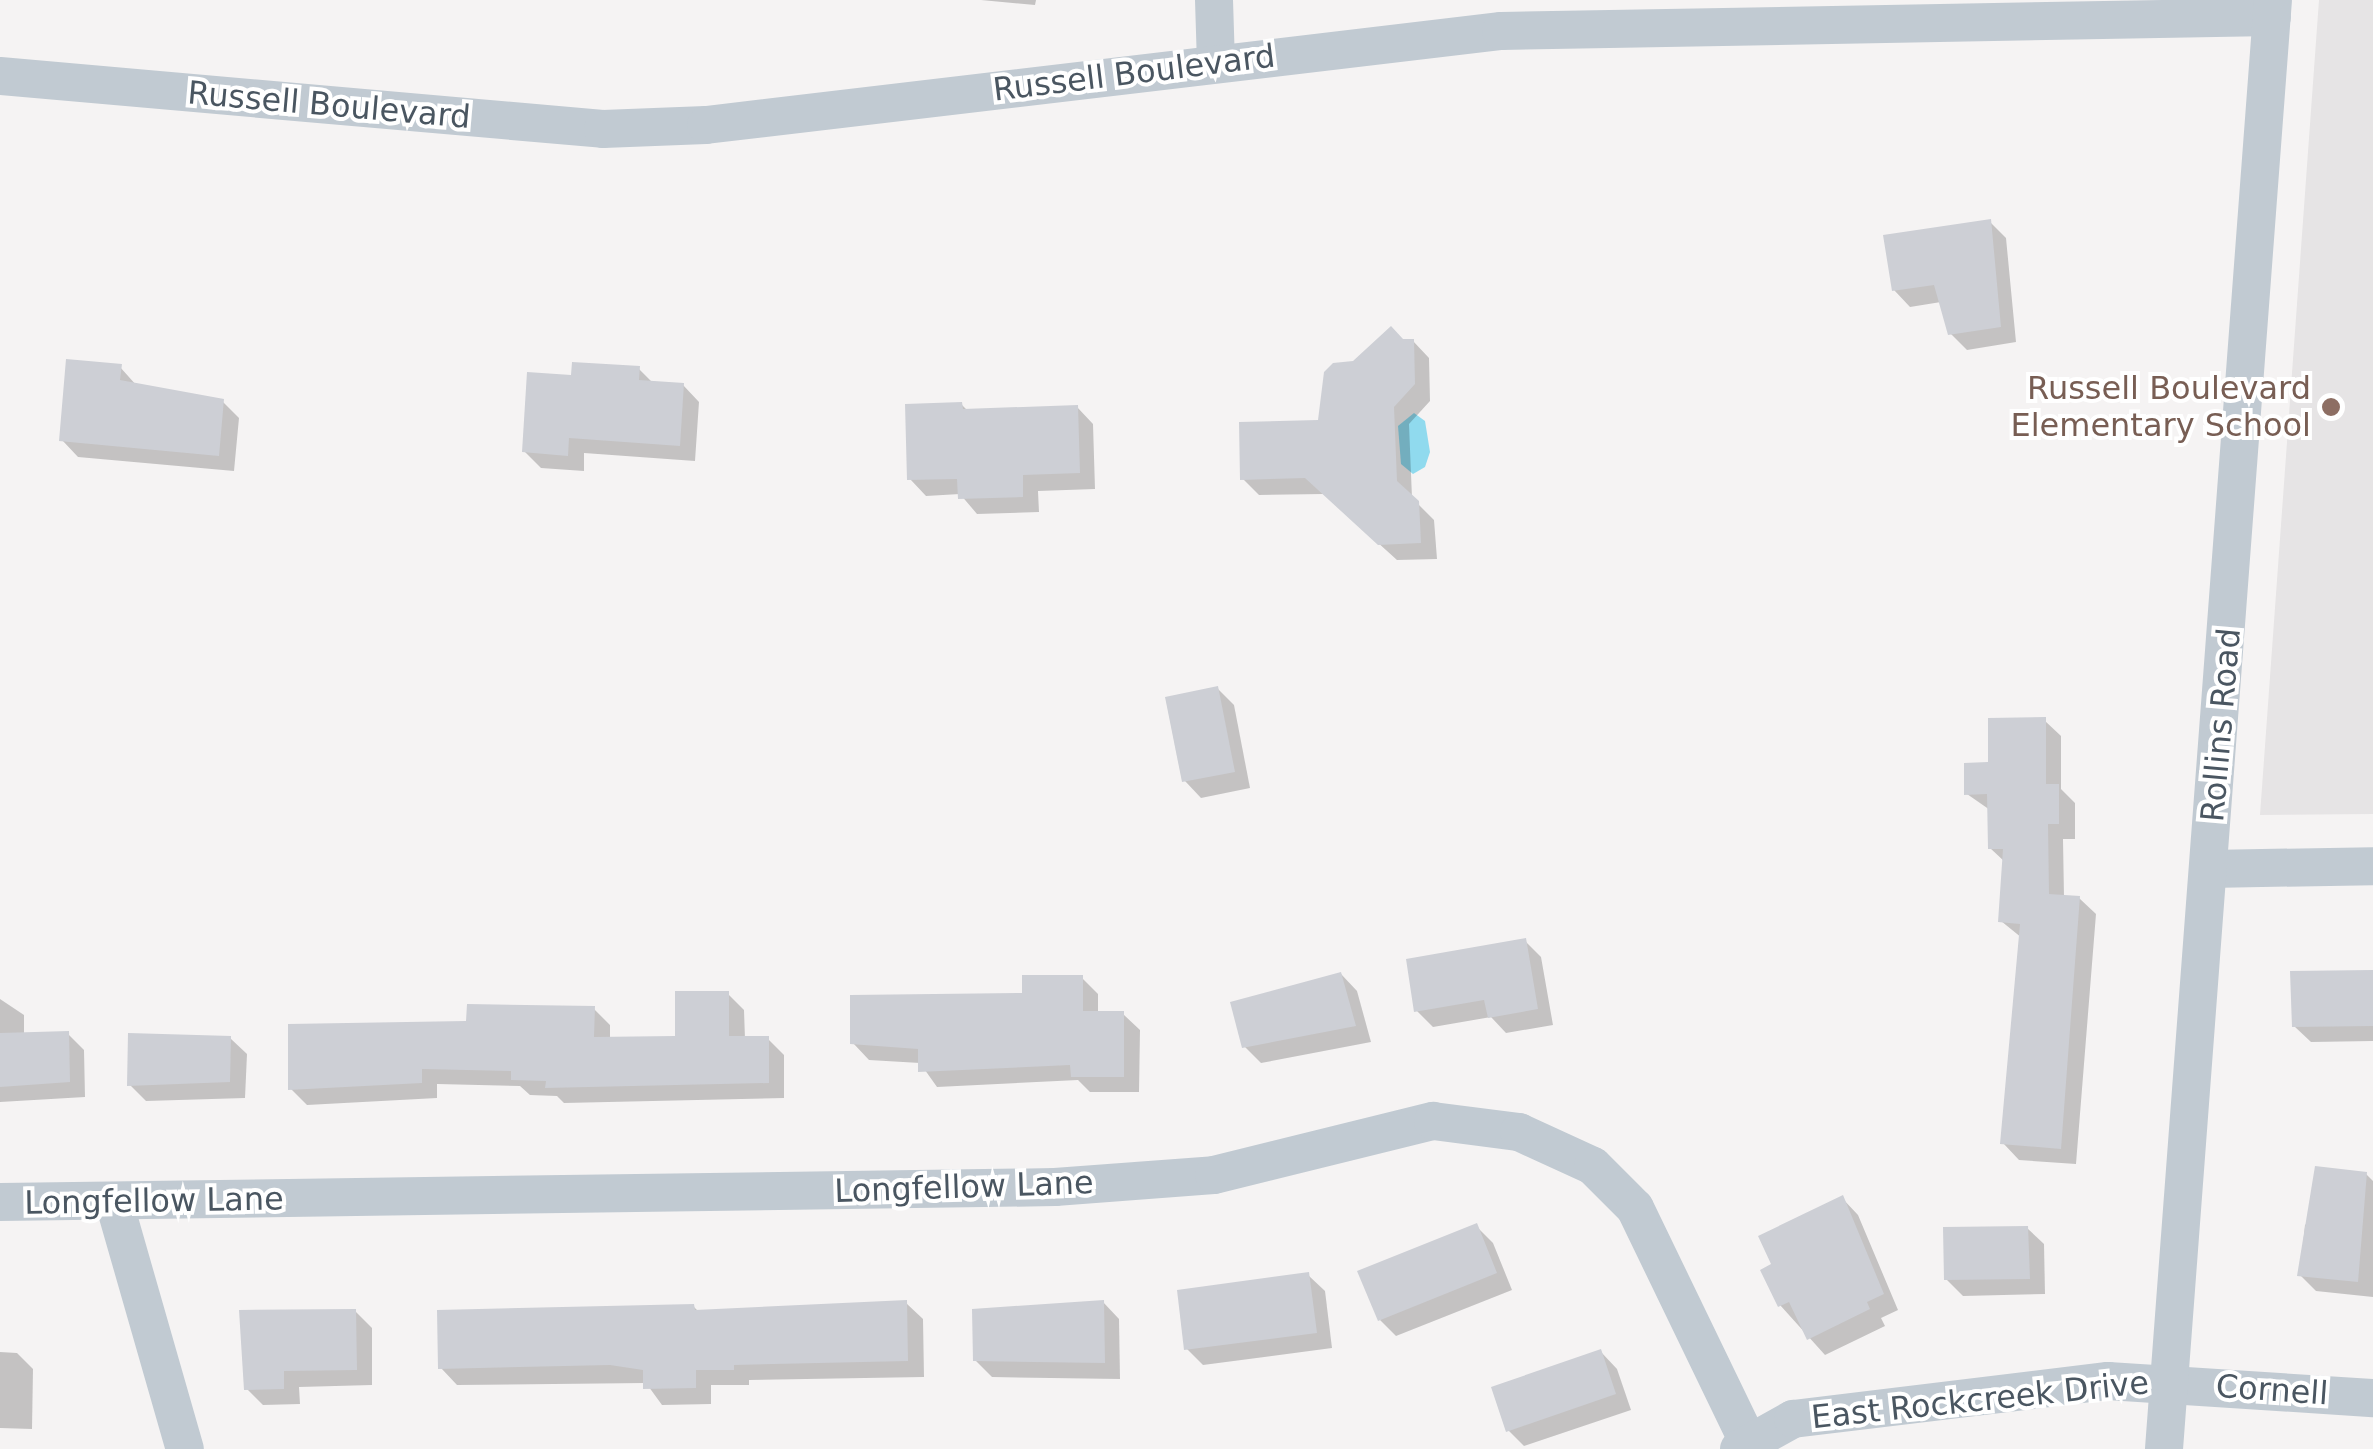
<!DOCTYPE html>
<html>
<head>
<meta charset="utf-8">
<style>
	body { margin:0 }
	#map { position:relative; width:2373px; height:1449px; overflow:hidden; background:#f5f3f3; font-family:"DejaVu Sans",sans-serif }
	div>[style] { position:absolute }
	.education>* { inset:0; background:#e6e4e5 }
	.water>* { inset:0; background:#90daee }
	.shadow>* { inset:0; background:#0003 }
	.building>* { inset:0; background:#cdcfd5 }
	.minor>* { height:38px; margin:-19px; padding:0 19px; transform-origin:19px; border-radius:19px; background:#c1cad2 }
	.dots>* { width:28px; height:28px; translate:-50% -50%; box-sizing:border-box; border:5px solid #fff; border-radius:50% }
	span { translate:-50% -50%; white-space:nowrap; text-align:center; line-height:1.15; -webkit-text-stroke:8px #fff; paint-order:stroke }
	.street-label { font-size:32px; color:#4a5661 }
	.education-label { font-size:32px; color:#785e54 }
	.right { translate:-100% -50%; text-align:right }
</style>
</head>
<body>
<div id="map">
	<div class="education">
		<i style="clip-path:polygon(2319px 0,2373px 0,2373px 814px,2260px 815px)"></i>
	</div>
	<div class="water">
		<i style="clip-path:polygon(1414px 413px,1425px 421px,1430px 452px,1425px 467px,1413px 474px,1401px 464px,1398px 426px)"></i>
	</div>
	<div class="shadow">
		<i style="clip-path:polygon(981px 0,1036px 0,1035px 5px)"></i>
		<i style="clip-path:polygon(1990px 222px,2006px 238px,2016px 342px,1967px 350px,1951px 334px,1941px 302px,1910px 307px,1894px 290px)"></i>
		<i style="clip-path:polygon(1413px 341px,1429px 358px,1430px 401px,1409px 424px,1412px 498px,1434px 520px,1437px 559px,1397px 560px,1324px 494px,1259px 495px,1243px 479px,1320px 422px,1354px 363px)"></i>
		<i style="clip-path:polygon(120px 367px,137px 386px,222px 401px,239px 418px,234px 471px,78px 457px,62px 440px)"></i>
		<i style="clip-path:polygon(639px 369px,653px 383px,683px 385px,699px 402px,695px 461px,584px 453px,584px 471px,541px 468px,524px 451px,574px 377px)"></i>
		<i style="clip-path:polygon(961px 404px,968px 411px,1077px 407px,1093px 424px,1095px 489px,1038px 491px,1039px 512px,977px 514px,960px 494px,926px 496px,910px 479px)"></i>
		<i style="clip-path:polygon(1218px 689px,1234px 705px,1250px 788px,1201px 798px,1185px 781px)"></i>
		<i style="clip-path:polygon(2044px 720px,2061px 736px,2061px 789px,2075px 803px,2075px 839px,2063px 839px,2064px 897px,2079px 898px,2096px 914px,2076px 1164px,2019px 1160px,2003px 1143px,2022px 938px,2001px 921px,2005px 862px,1990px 848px,1990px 810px,1967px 794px)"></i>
		<i style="clip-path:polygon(1525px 941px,1541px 957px,1553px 1025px,1506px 1033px,1491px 1017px,1433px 1027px,1417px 1011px)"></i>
		<i style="clip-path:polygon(2373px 970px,2373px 1041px,2311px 1042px,2294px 1026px)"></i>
		<i style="clip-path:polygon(1341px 974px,1357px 991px,1371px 1042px,1261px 1063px,1245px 1047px)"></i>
		<i style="clip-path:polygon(1082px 978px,1098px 994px,1098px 1014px,1123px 1014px,1140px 1030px,1139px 1092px,1090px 1092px,1078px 1080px,937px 1087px,920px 1063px,869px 1060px,853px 1043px)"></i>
		<i style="clip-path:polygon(728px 994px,744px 1010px,745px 1039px,768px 1039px,784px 1055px,784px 1098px,564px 1103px,557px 1096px,530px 1095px,520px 1086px,437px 1084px,437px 1098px,307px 1105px,291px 1089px,469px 1024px,594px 1009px,610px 1025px,610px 1039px,678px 1038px)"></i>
		<i style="clip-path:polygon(0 999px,24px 1015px,24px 1035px,68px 1034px,84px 1050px,85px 1097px,0 1102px)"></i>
		<i style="clip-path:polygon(230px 1038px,247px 1054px,245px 1098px,146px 1101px,130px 1085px)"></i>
		<i style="clip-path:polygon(2366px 1174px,2373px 1181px,2373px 1297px,2316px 1291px,2300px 1275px,2305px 1225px)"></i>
		<i style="clip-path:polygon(1842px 1198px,1858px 1215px,1898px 1310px,1881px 1318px,1885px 1326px,1825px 1355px,1780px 1305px,1774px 1265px)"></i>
		<i style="clip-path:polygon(1476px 1226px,1493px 1243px,1512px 1290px,1396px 1336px,1380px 1320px)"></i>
		<i style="clip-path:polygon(2027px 1228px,2044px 1244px,2045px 1294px,1963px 1296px,1946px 1279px)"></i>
		<i style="clip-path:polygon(1308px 1275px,1325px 1291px,1332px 1348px,1203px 1365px,1187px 1349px)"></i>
		<i style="clip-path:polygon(1103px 1302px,1119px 1319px,1120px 1379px,992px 1377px,975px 1360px)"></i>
		<i style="clip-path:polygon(906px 1303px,923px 1319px,924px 1377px,749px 1380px,749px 1385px,711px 1385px,711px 1404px,662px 1405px,646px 1383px,457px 1385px,441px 1368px,693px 1306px,700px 1313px)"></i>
		<i style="clip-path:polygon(355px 1311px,372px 1328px,372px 1385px,299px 1387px,300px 1404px,263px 1405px,247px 1389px)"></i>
		<i style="clip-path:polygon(0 1352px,17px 1353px,33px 1369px,32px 1429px,0 1428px)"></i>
		<i style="clip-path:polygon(1601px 1352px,1617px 1369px,1631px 1410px,1524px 1446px,1508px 1430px)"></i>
	</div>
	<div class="building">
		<i style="clip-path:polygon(1991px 219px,2001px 327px,1948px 335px,1934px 285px,1892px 291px,1883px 235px)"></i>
		<i style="clip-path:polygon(1391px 326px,1403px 339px,1414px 339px,1415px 384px,1394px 407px,1397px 481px,1419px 501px,1421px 543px,1378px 545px,1305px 478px,1240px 480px,1239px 422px,1318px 420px,1324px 372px,1333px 363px,1353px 361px)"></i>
		<i style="clip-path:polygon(66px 359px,122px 364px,120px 380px,224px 399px,219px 456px,59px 441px)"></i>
		<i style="clip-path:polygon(572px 362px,640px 366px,639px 380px,684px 383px,680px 446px,569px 438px,568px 456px,522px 452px,527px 372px,571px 375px)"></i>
		<i style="clip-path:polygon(962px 402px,963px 409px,1078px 405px,1080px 473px,1023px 475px,1023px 497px,958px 499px,957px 479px,907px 480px,905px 404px)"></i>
		<i style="clip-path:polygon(1218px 686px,1235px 772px,1182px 782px,1165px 697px)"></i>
		<i style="clip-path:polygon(2046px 717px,2046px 784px,2059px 784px,2059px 824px,2048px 824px,2049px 894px,2080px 896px,2061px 1149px,2000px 1144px,2020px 924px,1998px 922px,2003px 849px,1988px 849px,1987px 794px,1964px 795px,1964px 763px,1988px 762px,1988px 718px)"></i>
		<i style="clip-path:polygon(1526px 938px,1538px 1009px,1488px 1018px,1484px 1000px,1414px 1012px,1406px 959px)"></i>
		<i style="clip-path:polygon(2373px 970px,2373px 1026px,2292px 1027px,2290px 971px)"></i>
		<i style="clip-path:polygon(1341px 972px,1356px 1026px,1242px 1048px,1230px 1002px)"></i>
		<i style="clip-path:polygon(1022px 975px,1083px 975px,1083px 1011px,1124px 1011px,1124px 1077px,1071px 1077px,1070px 1065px,918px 1072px,918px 1049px,850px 1044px,850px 995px,1022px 993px)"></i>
		<i style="clip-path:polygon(675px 991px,729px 991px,729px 1036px,769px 1036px,769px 1083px,545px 1088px,546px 1081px,511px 1080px,511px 1071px,422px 1069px,422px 1083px,288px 1090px,288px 1024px,466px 1021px,467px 1004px,595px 1006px,594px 1037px,675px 1036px)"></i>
		<i style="clip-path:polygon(69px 1031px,70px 1082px,0 1087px,0 1033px)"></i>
		<i style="clip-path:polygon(128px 1033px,231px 1036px,230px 1082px,127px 1086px)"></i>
		<i style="clip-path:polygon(2315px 1166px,2367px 1172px,2358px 1282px,2297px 1276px)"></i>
		<i style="clip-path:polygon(1843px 1195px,1884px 1294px,1867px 1302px,1870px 1309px,1807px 1340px,1789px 1302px,1778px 1307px,1760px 1270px,1771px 1264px,1758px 1236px)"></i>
		<i style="clip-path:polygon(1477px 1223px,1497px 1273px,1378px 1321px,1357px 1271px)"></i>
		<i style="clip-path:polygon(2028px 1226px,2030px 1279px,1944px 1280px,1943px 1227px)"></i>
		<i style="clip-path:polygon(1309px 1272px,1317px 1333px,1184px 1350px,1177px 1290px)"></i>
		<i style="clip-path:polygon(907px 1300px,908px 1361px,734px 1365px,734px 1370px,696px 1370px,696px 1388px,643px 1389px,643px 1370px,610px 1365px,438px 1369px,437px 1310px,694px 1304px,695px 1310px)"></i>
		<i style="clip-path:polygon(1104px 1300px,1105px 1363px,973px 1361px,972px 1309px)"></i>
		<i style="clip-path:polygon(356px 1309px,357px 1370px,284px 1371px,284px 1389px,244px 1390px,239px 1310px)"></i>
		<i style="clip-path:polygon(1601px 1349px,1616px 1394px,1506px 1432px,1491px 1387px)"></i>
	</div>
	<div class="minor">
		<i style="left:1214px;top:0;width:62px;rotate:88.2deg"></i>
		<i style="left:0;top:76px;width:605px;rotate:5.02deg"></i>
		<i style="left:603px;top:129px;width:103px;rotate:-2.2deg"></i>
		<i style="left:706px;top:125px;width:801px;rotate:-6.74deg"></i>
		<i style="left:1501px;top:31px;width:771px;rotate:-1.04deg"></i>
		<i style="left:2209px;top:869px;width:164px;rotate:-1deg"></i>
		<i style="left:0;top:1202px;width:1055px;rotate:-0.81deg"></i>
		<i style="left:1055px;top:1187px;width:159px;rotate:-4.3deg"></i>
		<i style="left:1214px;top:1175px;width:226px;rotate:-13.9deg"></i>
		<i style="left:1433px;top:1121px;width:87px;rotate:7.3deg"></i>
		<i style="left:1519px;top:1132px;width:81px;rotate:24.7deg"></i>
		<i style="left:1593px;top:1166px;width:59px;rotate:45deg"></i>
		<i style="left:1635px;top:1208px;width:260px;rotate:64.2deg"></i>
		<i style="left:114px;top:1202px;width:257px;rotate:74deg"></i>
		<i style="left:1739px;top:1449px;width:62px;rotate:-29.1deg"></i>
		<i style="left:1793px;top:1419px;width:317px;rotate:-6.9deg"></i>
		<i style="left:2108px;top:1381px;width:266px;rotate:3.7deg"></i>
		<i style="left:2164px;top:1449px;width:1453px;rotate:-85.7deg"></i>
	</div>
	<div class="dots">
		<i style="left:2331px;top:407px;background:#8d6e63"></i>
	</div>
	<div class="street-label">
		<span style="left:1134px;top:73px;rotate:-7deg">Russell Boulevard</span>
		<span style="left:329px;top:105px;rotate:5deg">Russell Boulevard</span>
		<span style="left:2221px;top:725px;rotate:-85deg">Rollins Road</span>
		<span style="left:964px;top:1187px;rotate:-2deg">Longfellow Lane</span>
		<span style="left:154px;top:1201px;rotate:-1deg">Longfellow Lane</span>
		<span style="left:2272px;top:1390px;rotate:4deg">Cornell</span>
		<span style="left:1980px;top:1400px;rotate:-6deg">East Rockcreek Drive</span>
	</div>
	<div class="education-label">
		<span class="right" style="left:2311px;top:407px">Russell Boulevard<br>Elementary School</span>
	</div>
</div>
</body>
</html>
